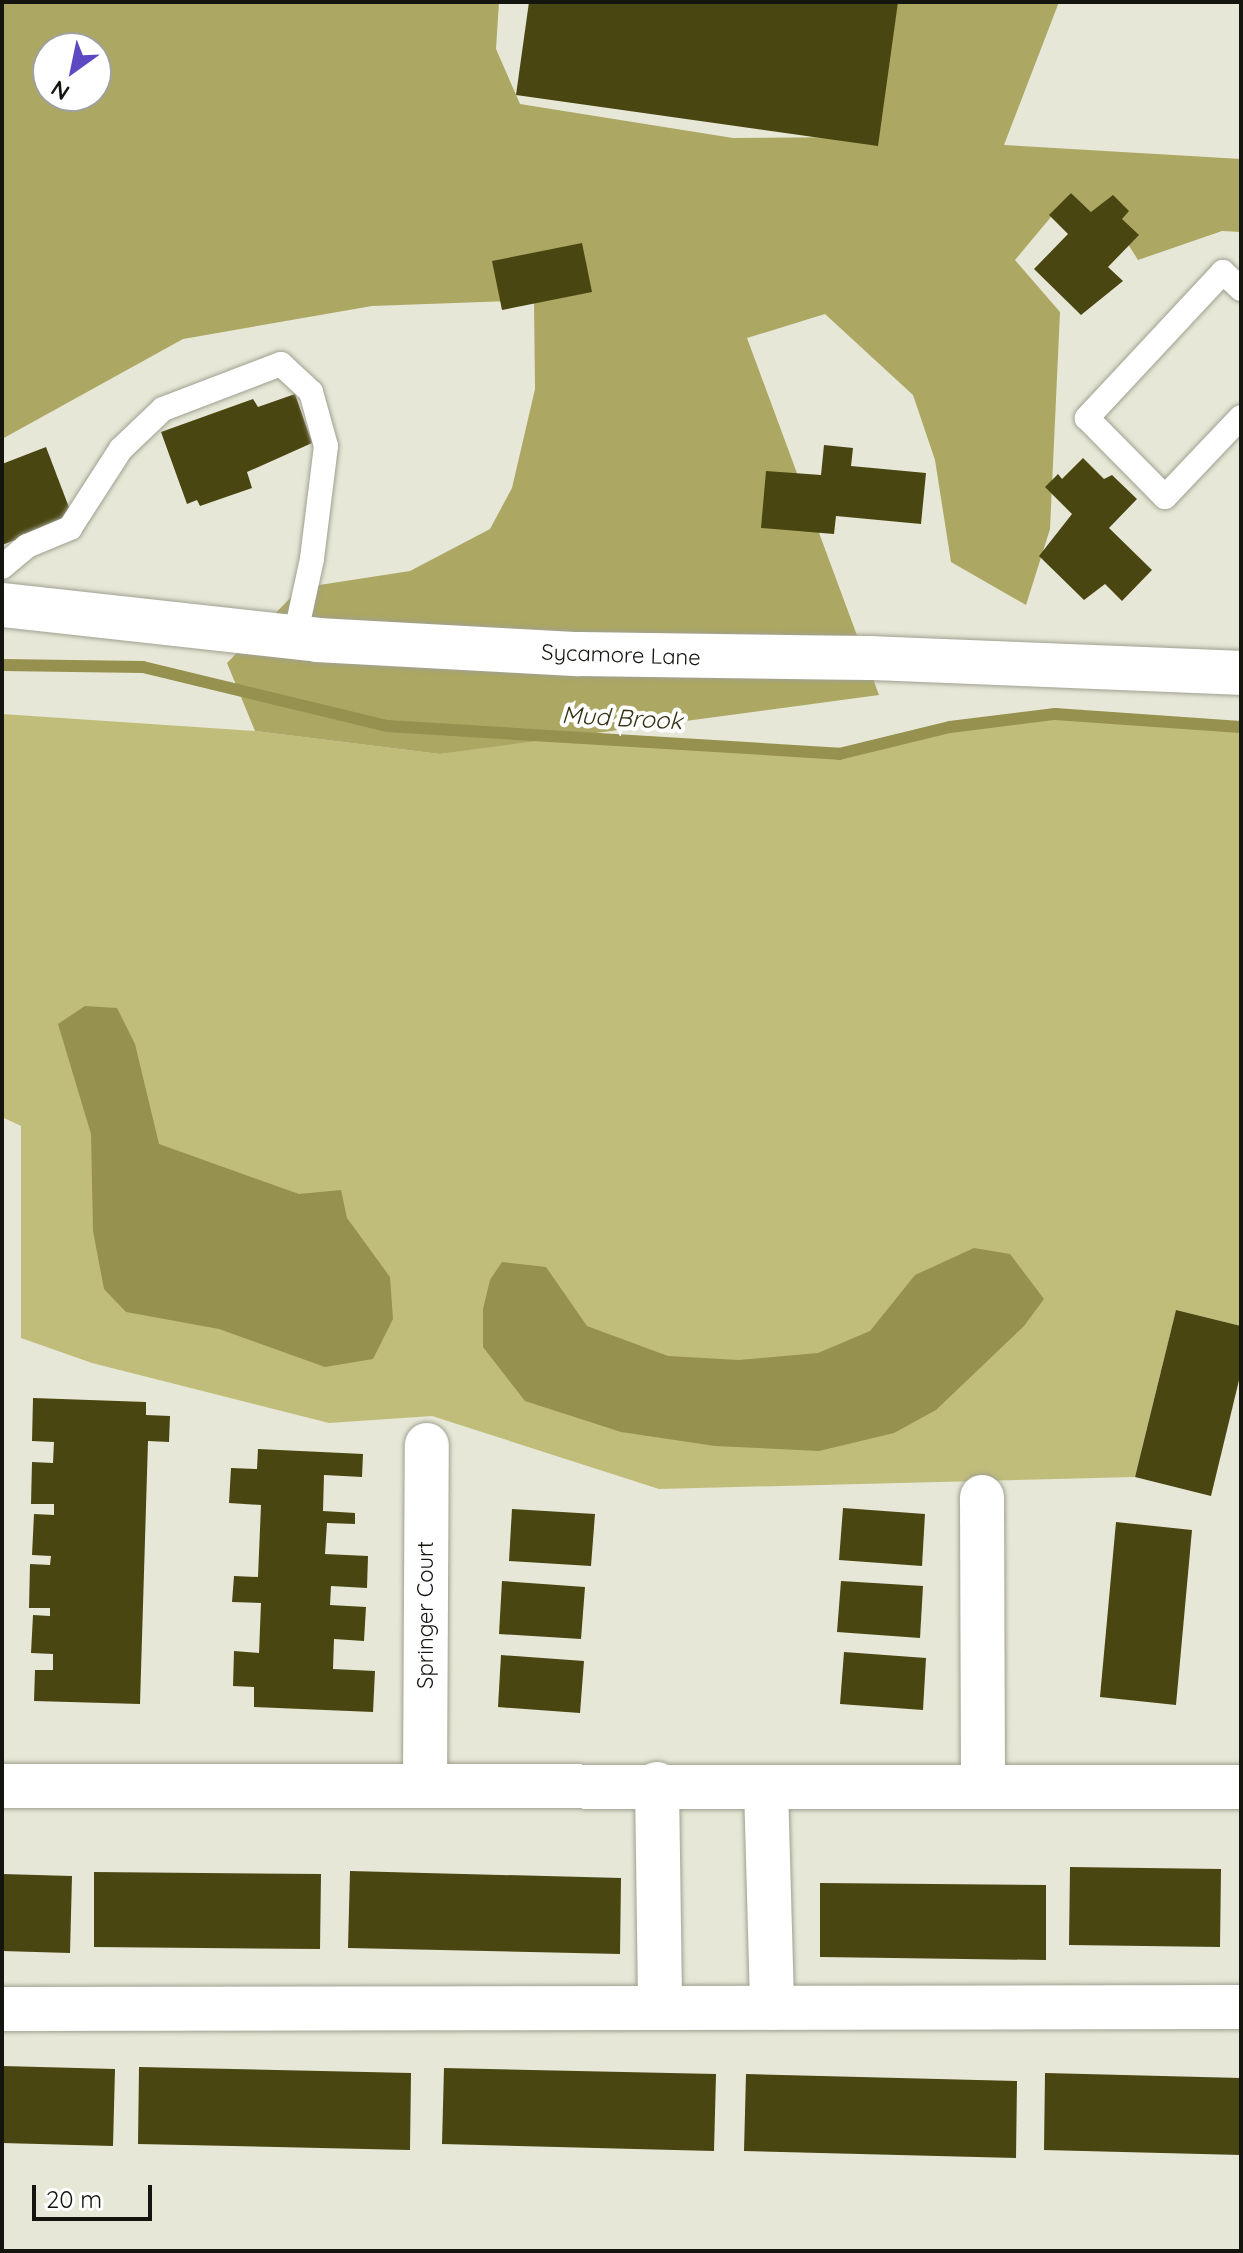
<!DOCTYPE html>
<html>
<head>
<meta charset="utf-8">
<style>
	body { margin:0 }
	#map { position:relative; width:1243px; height:2253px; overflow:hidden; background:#e7e7d7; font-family:Quicksand,sans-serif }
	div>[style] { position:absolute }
	.green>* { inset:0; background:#c0bc7a }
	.forest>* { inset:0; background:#aca763 }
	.water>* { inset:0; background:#96914e }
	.stream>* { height:12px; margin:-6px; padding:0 6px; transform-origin:6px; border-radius:6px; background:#96914e }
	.building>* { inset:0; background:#4a4611 }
	.roads { filter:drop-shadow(0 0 2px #a0a091) drop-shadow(0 0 2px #a0a091) }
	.lane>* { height:24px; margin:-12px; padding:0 12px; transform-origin:12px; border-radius:12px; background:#fff }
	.street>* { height:44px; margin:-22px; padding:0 22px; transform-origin:22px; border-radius:22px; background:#fff }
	span { translate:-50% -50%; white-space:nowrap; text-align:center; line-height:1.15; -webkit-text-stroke:8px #fff; paint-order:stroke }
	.street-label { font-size:22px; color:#151510 }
	.water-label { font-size:24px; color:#343113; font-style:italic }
	.frame { position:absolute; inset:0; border:4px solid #151510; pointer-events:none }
	.north { position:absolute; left:32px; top:32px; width:80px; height:80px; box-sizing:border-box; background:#fff; border:2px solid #a1a19f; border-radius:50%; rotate:213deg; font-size:22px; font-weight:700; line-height:32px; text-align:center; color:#151510 }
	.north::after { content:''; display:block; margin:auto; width:28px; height:36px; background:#5d4ac2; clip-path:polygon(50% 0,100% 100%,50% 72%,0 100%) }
	.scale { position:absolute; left:32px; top:2185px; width:120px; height:36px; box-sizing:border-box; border:4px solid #151510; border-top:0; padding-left:10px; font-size:24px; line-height:28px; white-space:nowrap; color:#151510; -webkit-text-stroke:6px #fff; paint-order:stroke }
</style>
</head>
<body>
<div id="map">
	<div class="green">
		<i style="clip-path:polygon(2px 714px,255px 731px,440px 754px,556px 737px,839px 754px,950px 727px,1055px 714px,1241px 727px,1241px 1326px,1176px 1310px,1135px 1477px,659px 1489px,432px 1416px,329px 1423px,92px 1363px,21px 1338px,21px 1126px,2px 1117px)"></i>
	</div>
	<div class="forest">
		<i style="clip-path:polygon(evenodd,2px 2px,499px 2px,496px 49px,520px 104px,733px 138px,868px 137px,890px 2px,1059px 2px,1004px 145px,1241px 159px,1241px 232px,1222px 231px,1138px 260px,1109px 214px,1091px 212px,1071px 193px,1015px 260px,1060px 312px,1050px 529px,1026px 605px,951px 562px,935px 460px,913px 395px,825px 314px,747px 338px,879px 695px,440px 754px,255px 731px,227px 663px,300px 588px,410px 571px,490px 529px,512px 488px,535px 389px,534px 300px,372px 306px,183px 339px,2px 439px,2px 2px,48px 48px,96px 48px,96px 96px,48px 96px,48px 48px)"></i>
	</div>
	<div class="water">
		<i style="clip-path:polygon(85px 1006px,117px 1008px,135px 1044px,159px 1144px,299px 1194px,341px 1190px,347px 1218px,390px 1277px,393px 1319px,373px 1359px,325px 1367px,219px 1329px,126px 1312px,104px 1289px,93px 1231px,91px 1134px,58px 1024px)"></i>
		<i style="clip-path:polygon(974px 1248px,1010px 1254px,1044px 1299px,1024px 1326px,936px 1410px,894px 1433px,819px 1451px,715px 1446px,621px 1432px,525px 1401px,483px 1347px,483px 1309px,490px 1280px,502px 1262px,546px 1267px,587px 1326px,668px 1356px,739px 1360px,818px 1353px,870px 1331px,915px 1275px)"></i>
	</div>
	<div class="stream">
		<i style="left:2px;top:665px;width:141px;rotate:0.8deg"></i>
		<i style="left:143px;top:667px;width:251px;rotate:13.6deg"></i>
		<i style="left:387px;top:726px;width:453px;rotate:3.5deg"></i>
		<i style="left:839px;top:754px;width:114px;rotate:-13.7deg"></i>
		<i style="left:950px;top:727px;width:106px;rotate:-7.1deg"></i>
		<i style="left:1055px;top:714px;width:186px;rotate:4deg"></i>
	</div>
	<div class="building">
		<i style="clip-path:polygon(529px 2px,898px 2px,878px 146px,516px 95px)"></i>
		<i style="clip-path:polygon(1071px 193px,1091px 212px,1113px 195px,1129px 211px,1122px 219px,1139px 235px,1108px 267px,1123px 281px,1081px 315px,1034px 269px,1068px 234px,1049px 215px)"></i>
		<i style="clip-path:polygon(582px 243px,592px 292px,502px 310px,492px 261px)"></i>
		<i style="clip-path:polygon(295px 394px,312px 443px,247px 472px,252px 488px,200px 506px,197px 500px,187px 504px,161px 432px,253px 399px,258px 407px)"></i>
		<i style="clip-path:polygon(824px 445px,853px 448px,851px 466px,926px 473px,921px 524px,836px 516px,834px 534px,761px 528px,766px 471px,821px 475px)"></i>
		<i style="clip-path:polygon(46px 447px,73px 518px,2px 545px,2px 464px)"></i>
		<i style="clip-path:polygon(1083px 458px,1104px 479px,1112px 475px,1137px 499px,1109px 528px,1152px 570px,1122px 601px,1105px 584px,1084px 600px,1039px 556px,1072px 514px,1045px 487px,1058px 474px,1062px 479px)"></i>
		<i style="clip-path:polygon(1176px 1310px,1241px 1326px,1241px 1372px,1211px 1496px,1135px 1477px)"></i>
		<i style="clip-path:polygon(33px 1398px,146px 1402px,146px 1415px,170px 1416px,169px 1442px,148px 1441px,140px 1704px,34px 1701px,35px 1670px,53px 1670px,53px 1654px,31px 1653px,33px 1615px,50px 1616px,50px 1608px,29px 1608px,30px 1564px,50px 1565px,51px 1556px,32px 1555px,34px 1514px,54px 1515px,54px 1504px,31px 1504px,32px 1462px,53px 1463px,54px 1442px,32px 1441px)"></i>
		<i style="clip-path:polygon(258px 1449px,363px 1454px,362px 1477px,324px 1475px,323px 1511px,355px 1513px,355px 1524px,327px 1523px,325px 1554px,368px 1556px,367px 1588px,331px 1586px,330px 1605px,366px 1607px,364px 1641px,334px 1639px,333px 1669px,375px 1671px,373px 1712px,254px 1707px,254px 1687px,233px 1686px,234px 1651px,259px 1653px,261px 1603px,232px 1602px,234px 1576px,258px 1577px,261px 1505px,229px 1503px,231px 1468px,257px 1469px)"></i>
		<i style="clip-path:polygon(843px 1508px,925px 1514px,922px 1566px,839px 1560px)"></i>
		<i style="clip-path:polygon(512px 1509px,595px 1514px,591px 1566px,509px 1561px)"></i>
		<i style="clip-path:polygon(1116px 1522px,1192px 1530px,1176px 1705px,1100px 1697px)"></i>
		<i style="clip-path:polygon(502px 1581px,585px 1587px,581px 1639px,499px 1634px)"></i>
		<i style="clip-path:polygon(841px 1581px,923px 1586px,920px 1638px,837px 1632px)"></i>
		<i style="clip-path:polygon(844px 1652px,926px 1658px,923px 1710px,840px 1704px)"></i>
		<i style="clip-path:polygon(501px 1655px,584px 1661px,580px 1713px,498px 1707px)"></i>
		<i style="clip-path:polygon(1070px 1867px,1221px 1869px,1220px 1947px,1069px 1945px)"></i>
		<i style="clip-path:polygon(350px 1871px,621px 1878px,620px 1954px,348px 1948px)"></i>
		<i style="clip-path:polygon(94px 1872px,321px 1874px,320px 1949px,94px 1947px)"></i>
		<i style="clip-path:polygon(2px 1874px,72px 1876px,70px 1953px,2px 1951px)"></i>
		<i style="clip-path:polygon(820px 1883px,1046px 1885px,1046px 1960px,820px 1957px)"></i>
		<i style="clip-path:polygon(2px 2066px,115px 2069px,113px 2146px,2px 2143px)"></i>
		<i style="clip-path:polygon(139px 2067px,411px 2073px,410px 2150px,138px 2144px)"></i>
		<i style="clip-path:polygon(444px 2068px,716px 2074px,714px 2151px,442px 2144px)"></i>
		<i style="clip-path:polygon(1045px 2073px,1241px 2078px,1241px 2155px,1044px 2150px)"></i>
		<i style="clip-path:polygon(746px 2074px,1017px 2081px,1016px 2158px,744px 2151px)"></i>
	</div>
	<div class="roads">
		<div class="lane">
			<i style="left:1241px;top:289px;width:25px;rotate:-137deg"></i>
			<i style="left:1223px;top:272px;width:200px;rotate:133deg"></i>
			<i style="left:1087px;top:418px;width:111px;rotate:45.4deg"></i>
			<i style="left:1165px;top:497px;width:110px;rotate:-46.5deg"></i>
			<i style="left:2px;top:567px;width:33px;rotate:-40deg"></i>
			<i style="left:27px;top:546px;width:47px;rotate:-22.7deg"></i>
			<i style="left:70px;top:528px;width:94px;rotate:-57.2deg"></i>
			<i style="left:121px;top:449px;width:58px;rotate:-43.6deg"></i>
			<i style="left:163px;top:409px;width:126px;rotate:-20.9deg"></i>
			<i style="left:281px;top:364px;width:41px;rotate:43deg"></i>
			<i style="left:311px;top:392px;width:56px;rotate:74.5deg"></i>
			<i style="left:326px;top:446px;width:114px;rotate:97.1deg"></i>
			<i style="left:312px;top:559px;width:80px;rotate:102.3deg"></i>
		</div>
		<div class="street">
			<i style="left:2px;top:605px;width:317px;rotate:6.3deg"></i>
			<i style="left:317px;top:640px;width:262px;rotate:3.1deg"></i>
			<i style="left:579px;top:654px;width:292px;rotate:0.8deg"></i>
			<i style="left:871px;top:658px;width:370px;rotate:2.3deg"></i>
			<i style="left:982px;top:1497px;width:290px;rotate:89.8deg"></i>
			<i style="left:657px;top:1784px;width:224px;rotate:89.2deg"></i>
			<i style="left:660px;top:2008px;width:581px;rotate:-0.1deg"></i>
			<i style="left:425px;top:1785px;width:340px;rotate:-89.7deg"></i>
			<i style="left:2px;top:1786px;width:1239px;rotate:0.05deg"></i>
			<i style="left:766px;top:1787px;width:221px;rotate:88.4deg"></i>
			<i style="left:2px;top:2009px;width:658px;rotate:-0.09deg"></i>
		</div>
	</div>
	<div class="street-label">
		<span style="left:621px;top:655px;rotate:2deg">Sycamore Lane</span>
		<span style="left:426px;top:1615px;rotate:-90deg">Springer Court</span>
	</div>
	<div class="water-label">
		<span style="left:622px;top:718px;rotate:3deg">Mud Brook</span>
	</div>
	<div class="frame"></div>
	<div class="north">N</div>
	<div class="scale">20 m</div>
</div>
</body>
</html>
